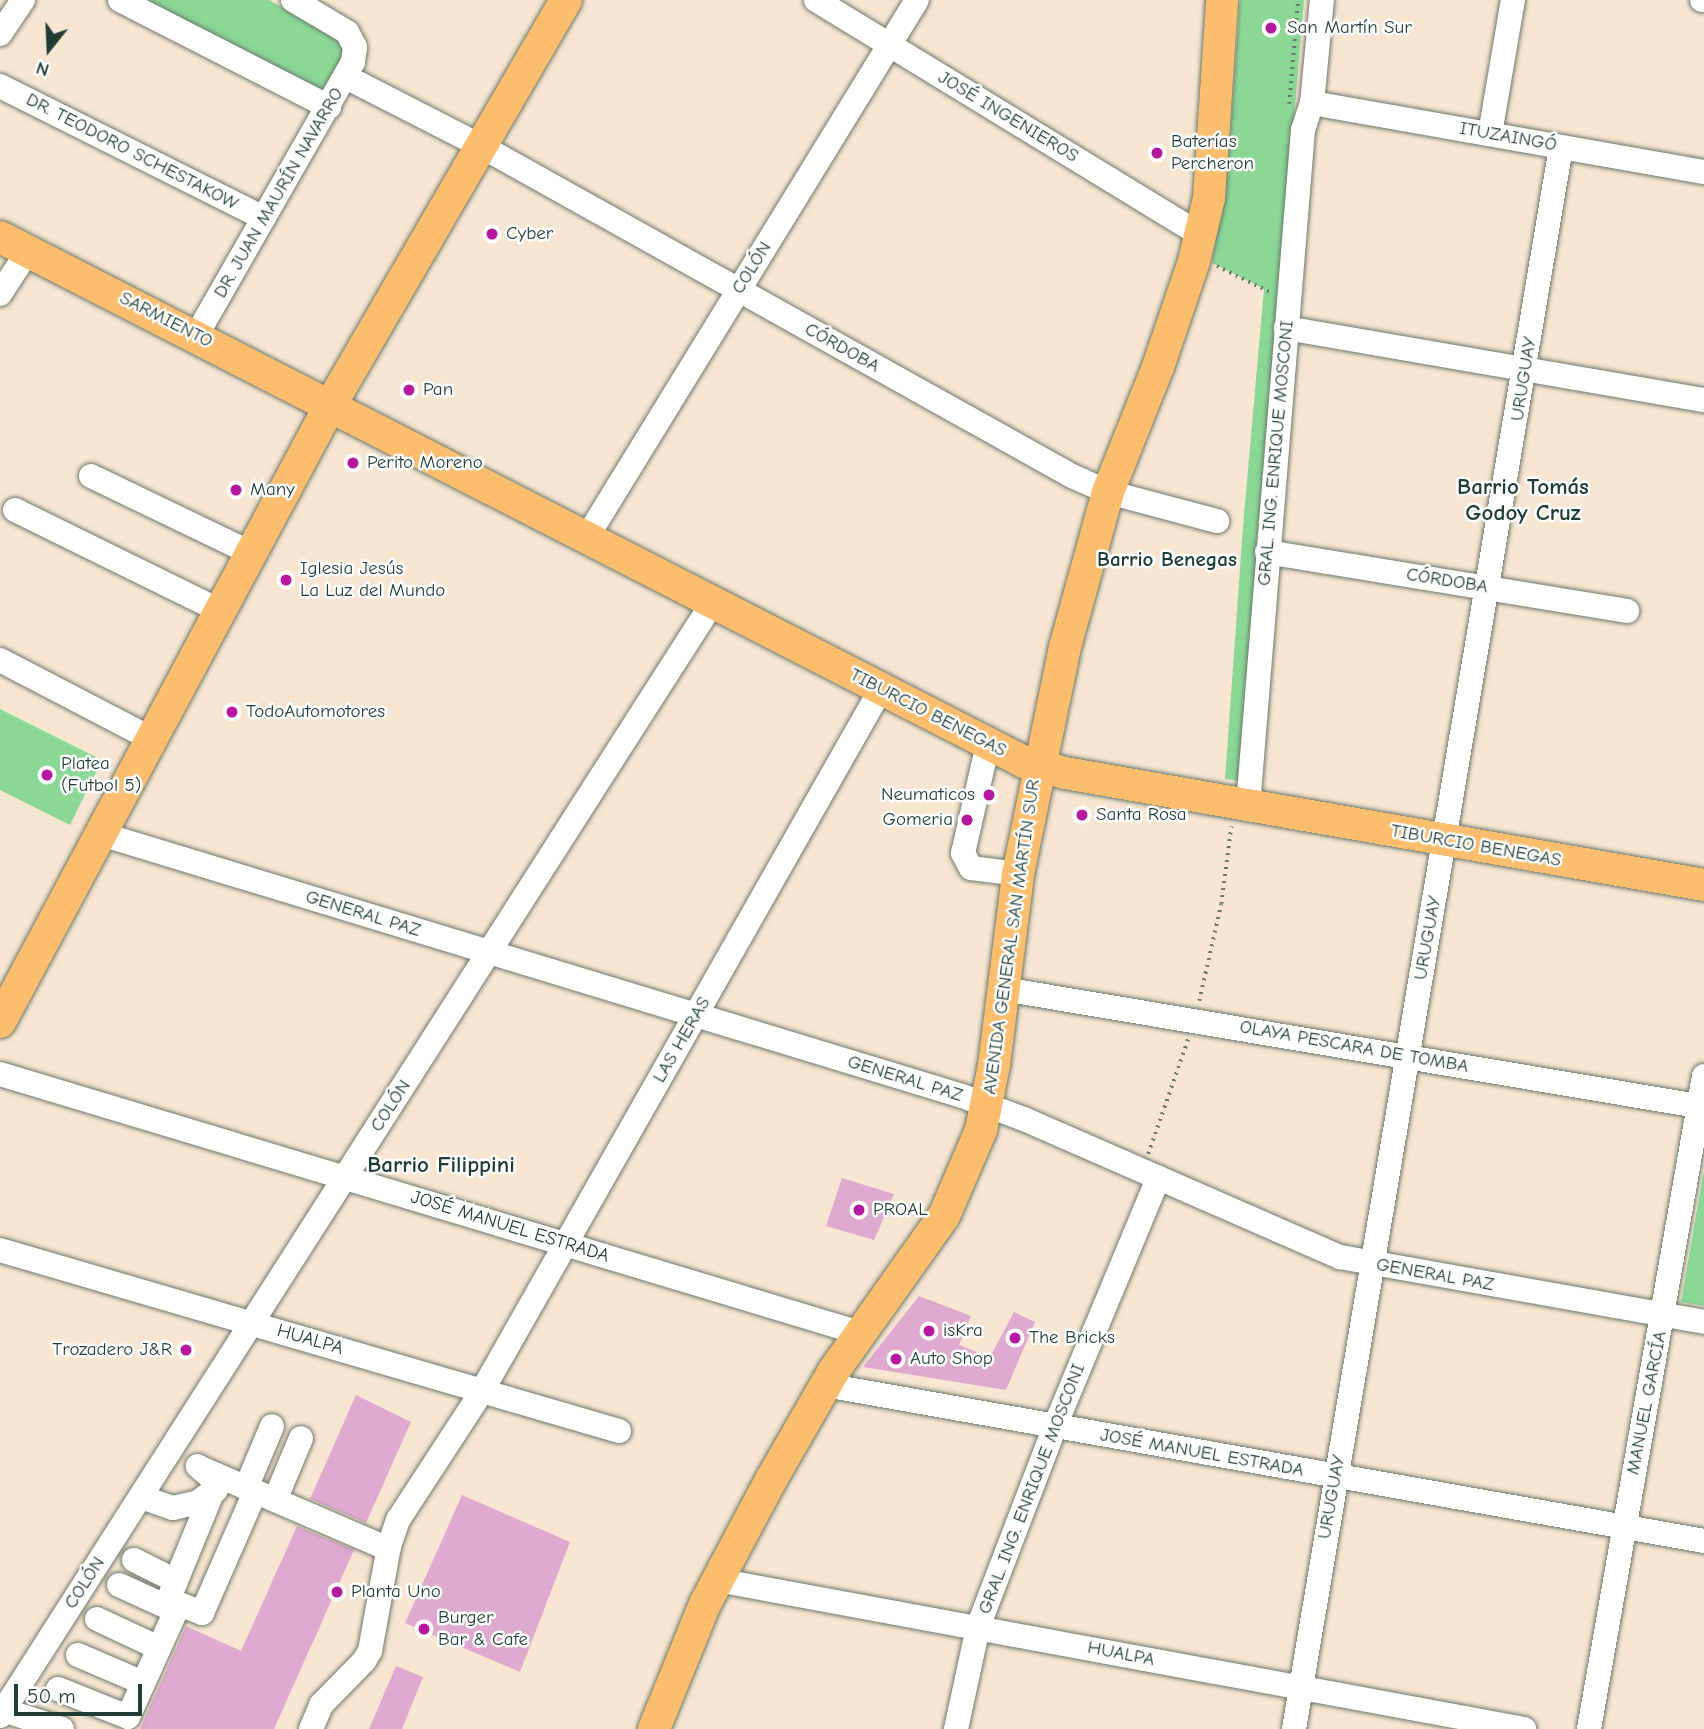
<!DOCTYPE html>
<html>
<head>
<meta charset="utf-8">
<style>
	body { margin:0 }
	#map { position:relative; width:1704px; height:1729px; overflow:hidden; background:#f8e6d2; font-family:"Comic Neue",sans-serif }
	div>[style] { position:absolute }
	.green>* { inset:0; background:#8bd896 }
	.building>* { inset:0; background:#dfaacf }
	.path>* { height:3.5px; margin-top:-1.75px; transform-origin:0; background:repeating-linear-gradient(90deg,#6b786b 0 2px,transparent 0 7px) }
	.roads { filter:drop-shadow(0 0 2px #6b786b) drop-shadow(0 0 2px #6b786b) }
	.minor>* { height:24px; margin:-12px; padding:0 12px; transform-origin:12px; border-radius:12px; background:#fff }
	.major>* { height:32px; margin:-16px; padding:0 16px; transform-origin:16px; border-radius:16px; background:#fbbd6e }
	.dots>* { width:19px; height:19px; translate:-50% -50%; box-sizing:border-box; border:4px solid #fff; border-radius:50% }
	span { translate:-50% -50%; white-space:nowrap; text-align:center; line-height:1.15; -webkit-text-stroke:5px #fff; paint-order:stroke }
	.poi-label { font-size:19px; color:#1f3d34 }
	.left { translate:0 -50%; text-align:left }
	.right { translate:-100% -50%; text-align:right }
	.street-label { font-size:19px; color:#1f3d34 }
	.neighbourhood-label { font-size:21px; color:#1f3d34; font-weight:700 }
	.quarter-label { font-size:23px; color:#1f3d34; font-weight:700 }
	.north { position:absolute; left:14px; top:14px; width:70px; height:70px; -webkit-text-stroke:5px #fff; paint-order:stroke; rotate:198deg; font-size:19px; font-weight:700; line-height:28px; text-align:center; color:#1f3d34 }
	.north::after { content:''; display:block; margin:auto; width:24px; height:32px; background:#1f3d34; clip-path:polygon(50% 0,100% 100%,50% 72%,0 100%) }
	.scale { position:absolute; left:14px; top:1684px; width:128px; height:32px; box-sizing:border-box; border:4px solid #1f3d34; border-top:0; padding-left:9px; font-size:21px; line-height:24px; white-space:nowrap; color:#1f3d34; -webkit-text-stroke:5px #fff; paint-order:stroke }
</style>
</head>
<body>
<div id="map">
	<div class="green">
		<i style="clip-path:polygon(144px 0,269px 0,336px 37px,345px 54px,326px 88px,318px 89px)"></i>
		<i style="clip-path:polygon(1240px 0,1304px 0,1238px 781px,1225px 779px,1243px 526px,1264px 289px,1212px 263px,1228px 168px)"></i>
		<i style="clip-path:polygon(0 709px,102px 760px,70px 825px,0 790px)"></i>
		<i style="clip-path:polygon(1704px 1170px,1704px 1306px,1681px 1302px)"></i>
	</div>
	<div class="building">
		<i style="clip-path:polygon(842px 1178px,894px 1194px,874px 1240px,826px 1226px)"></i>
		<i style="clip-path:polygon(919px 1296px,971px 1316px,959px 1345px,990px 1357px,1014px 1312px,1035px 1322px,1006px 1390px,863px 1367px)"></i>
		<i style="clip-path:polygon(356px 1395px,411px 1422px,366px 1523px,310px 1499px)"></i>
		<i style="clip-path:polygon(462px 1495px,570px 1542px,520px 1672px,405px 1623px)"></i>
		<i style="clip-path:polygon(297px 1526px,354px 1550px,274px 1729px,140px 1729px,186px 1626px,241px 1651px)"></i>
		<i style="clip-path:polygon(396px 1666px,423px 1677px,402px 1729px,369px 1729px)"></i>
	</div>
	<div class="path">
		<i style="left:1289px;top:104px;width:104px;rotate:-85.1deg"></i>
		<i style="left:1217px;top:266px;width:59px;rotate:26.1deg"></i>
		<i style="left:1199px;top:1001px;width:99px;rotate:-77.2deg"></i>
		<i style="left:1221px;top:904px;width:78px;rotate:-82.6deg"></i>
		<i style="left:1148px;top:1154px;width:122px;rotate:-70.8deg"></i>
	</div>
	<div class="roads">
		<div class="minor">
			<i style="left:120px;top:0;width:235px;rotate:27.1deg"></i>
			<i style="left:816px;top:0;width:450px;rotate:31.4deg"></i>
			<i style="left:1702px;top:0;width:2px"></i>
			<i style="left:0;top:34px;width:41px;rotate:-55.9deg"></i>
			<i style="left:346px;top:77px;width:149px;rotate:27.1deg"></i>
			<i style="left:479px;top:145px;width:679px;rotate:29.17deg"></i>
			<i style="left:1072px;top:476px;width:39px;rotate:24deg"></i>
			<i style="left:1108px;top:492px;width:113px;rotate:14.9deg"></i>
			<i style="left:0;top:86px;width:295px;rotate:26.6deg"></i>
			<i style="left:1312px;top:103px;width:398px;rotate:10deg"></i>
			<i style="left:1490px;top:134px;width:136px;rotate:-80.3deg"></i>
			<i style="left:0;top:294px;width:51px;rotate:-56.9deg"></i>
			<i style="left:1286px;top:328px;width:424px;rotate:9.8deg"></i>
			<i style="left:196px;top:336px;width:316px;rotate:-60.2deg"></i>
			<i style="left:353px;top:62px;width:15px;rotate:-82deg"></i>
			<i style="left:355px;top:47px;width:17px;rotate:-118deg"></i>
			<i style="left:347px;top:32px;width:63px;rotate:-149.3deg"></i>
			<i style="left:91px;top:476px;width:178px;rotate:25.7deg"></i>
			<i style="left:15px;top:510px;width:229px;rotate:26.2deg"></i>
			<i style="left:587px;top:537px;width:630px;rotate:-58.43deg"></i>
			<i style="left:1267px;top:552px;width:365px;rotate:9.3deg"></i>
			<i style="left:0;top:660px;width:171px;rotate:27.5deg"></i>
			<i style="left:988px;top:744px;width:112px;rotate:102.9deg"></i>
			<i style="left:963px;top:853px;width:17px;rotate:62deg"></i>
			<i style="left:971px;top:868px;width:47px;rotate:7.3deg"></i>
			<i style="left:1248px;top:806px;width:678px;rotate:-85.35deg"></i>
			<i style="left:1303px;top:130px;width:28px;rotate:-72deg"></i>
			<i style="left:1312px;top:103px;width:103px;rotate:-84.5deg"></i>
			<i style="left:101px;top:834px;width:900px;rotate:16.92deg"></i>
			<i style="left:962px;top:1096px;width:66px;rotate:20.4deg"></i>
			<i style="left:1024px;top:1119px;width:345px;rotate:23.6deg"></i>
			<i style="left:1340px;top:1257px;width:370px;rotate:10.1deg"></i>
			<i style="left:1003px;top:989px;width:711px;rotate:9.56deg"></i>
			<i style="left:0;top:1074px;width:898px;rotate:16.76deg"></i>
			<i style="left:0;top:1250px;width:645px;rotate:16.3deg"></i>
			<i style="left:825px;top:1385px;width:893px;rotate:10.06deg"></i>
			<i style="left:203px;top:1469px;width:202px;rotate:23.3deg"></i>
			<i style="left:246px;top:1488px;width:67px;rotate:-67.2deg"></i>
			<i style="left:141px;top:1497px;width:34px;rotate:19deg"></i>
			<i style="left:173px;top:1508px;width:26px;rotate:-13deg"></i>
			<i style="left:198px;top:1502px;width:19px;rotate:-36deg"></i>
			<i style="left:213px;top:1491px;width:10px;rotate:-79deg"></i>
			<i style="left:215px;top:1481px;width:23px;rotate:-139deg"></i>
			<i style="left:275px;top:1500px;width:67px;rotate:-67.2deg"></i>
			<i style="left:134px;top:1560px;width:47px;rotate:26.6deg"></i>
			<i style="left:176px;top:1581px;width:16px;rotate:112deg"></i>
			<i style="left:717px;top:1580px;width:821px;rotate:10.46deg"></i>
			<i style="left:176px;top:1581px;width:97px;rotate:-67.7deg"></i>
			<i style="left:213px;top:1491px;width:3px;rotate:-18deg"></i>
			<i style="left:119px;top:1585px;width:63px;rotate:24.5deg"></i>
			<i style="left:97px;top:1619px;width:68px;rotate:25.1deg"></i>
			<i style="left:78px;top:1655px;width:71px;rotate:23.3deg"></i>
			<i style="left:58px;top:1689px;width:75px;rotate:21.8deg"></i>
			<i style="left:128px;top:1717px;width:124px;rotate:-65.7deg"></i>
			<i style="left:179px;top:1604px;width:25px;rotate:21deg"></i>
			<i style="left:202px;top:1613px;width:132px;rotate:-66.3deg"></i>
			<i style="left:0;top:1709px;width:65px;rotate:17.9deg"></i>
			<i style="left:0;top:1716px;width:1323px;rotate:-57.38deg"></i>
			<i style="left:311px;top:1729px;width:26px;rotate:-67deg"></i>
			<i style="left:321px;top:1705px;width:62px;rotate:-45.7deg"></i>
			<i style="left:364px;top:1661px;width:12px;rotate:-59deg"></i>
			<i style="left:370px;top:1651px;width:107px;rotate:-79.7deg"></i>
			<i style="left:389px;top:1546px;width:28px;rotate:-71deg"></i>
			<i style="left:398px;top:1520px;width:154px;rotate:-56.9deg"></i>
			<i style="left:482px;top:1391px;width:807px;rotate:-60.39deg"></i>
			<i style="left:956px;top:1729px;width:104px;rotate:-77.8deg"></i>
			<i style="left:978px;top:1627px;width:215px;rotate:-69deg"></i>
			<i style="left:1055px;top:1426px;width:269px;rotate:-67.4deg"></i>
			<i style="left:1294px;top:1729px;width:1604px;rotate:-80.42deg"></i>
			<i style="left:1589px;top:1729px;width:663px;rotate:-80.01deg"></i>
		</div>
		<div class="major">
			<i style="left:0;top:237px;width:1151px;rotate:27.14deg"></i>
			<i style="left:1024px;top:762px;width:42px;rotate:15deg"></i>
			<i style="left:1065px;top:773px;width:649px;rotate:9.94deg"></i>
			<i style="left:0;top:1022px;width:701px;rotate:-61.83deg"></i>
			<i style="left:331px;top:404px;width:467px;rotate:-59.8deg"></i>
			<i style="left:654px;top:1729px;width:135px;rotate:-67.8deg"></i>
			<i style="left:705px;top:1604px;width:140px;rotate:-62deg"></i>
			<i style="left:771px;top:1480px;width:125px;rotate:-60.1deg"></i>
			<i style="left:833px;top:1372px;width:191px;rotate:-54.6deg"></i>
			<i style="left:944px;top:1216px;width:94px;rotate:-66.7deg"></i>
			<i style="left:981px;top:1130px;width:66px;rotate:-78.7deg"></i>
			<i style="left:994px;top:1065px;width:193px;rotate:-82.8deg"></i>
			<i style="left:1018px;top:874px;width:232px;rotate:-78.3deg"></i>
			<i style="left:1065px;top:647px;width:161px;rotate:-74.5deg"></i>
			<i style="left:1108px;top:492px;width:135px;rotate:-68.2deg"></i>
			<i style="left:1158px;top:367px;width:112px;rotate:-71.2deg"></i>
			<i style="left:1194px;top:261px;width:65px;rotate:-76.6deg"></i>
			<i style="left:1209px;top:198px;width:198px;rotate:-86.2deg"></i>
		</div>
	</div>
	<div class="dots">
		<i style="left:1271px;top:28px;background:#b5179e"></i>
		<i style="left:1157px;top:153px;background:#b5179e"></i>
		<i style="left:492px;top:234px;background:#b5179e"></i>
		<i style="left:409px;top:390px;background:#b5179e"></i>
		<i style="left:353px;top:463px;background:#b5179e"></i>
		<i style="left:236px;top:490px;background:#b5179e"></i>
		<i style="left:286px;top:580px;background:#b5179e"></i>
		<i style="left:232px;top:712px;background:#b5179e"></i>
		<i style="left:47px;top:775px;background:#b5179e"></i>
		<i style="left:989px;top:795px;background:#b5179e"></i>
		<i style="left:1082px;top:815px;background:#b5179e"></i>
		<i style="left:967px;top:820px;background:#b5179e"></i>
		<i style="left:859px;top:1210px;background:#b5179e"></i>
		<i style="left:929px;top:1331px;background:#b5179e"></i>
		<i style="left:1015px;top:1338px;background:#b5179e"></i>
		<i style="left:186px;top:1350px;background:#b5179e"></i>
		<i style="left:896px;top:1359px;background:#b5179e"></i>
		<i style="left:337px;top:1592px;background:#b5179e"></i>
		<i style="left:424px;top:1629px;background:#b5179e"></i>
	</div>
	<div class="poi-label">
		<span class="left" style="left:1287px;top:28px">San Martín Sur</span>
		<span class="left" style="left:1171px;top:153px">Baterías<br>Percheron</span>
		<span class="left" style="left:506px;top:234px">Cyber</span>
		<span class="left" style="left:423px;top:390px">Pan</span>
		<span class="left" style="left:367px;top:463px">Perito Moreno</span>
		<span class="left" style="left:250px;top:490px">Many</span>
		<span class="left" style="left:300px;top:580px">Iglesia Jesús<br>La Luz del Mundo</span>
		<span class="left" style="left:246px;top:712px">TodoAutomotores</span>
		<span class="left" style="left:61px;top:775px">Platea<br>(Futbol 5)</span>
		<span class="right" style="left:975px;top:795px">Neumaticos</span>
		<span class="left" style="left:1096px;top:815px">Santa Rosa</span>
		<span class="right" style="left:953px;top:820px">Gomeria</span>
		<span class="left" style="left:873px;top:1210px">PROAL</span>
		<span class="left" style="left:943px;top:1331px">isKra</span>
		<span class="left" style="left:1029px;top:1338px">The Bricks</span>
		<span class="right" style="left:172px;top:1350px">Trozadero J&amp;R</span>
		<span class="left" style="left:910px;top:1359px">Auto Shop</span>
		<span class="left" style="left:351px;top:1592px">Planta Uno</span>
		<span class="left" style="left:438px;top:1629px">Burger<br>Bar &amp; Cafe</span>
	</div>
	<div class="street-label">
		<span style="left:1008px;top:117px;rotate:31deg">JOSÉ INGENIEROS</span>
		<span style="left:1508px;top:137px;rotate:10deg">ITUZAINGÓ</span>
		<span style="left:132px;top:152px;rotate:27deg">DR. TEODORO SCHESTAKOW</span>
		<span style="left:279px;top:193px;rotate:-60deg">DR. JUAN MAURÍN NAVARRO</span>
		<span style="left:752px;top:268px;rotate:-58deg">COLÓN</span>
		<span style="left:166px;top:320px;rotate:27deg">SARMIENTO</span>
		<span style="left:842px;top:348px;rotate:29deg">CÓRDOBA</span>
		<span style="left:1524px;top:379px;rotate:-81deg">URUGUAY</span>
		<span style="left:1276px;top:453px;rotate:-85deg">GRAL. ING. ENRIQUE MOSCONI</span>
		<span style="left:1447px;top:581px;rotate:9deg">CÓRDOBA</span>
		<span style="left:928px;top:713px;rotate:27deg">TIBURCIO BENEGAS</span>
		<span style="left:1476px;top:846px;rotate:10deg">TIBURCIO BENEGAS</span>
		<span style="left:363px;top:914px;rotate:17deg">GENERAL PAZ</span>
		<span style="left:1012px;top:937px;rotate:-82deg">AVENIDA GENERAL SAN MARTÍN SUR</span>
		<span style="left:1428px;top:938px;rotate:-80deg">URUGUAY</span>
		<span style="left:682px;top:1040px;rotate:-60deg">LAS HERAS</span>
		<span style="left:1354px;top:1047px;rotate:10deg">OLAYA PESCARA DE TOMBA</span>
		<span style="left:905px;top:1079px;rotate:17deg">GENERAL PAZ</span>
		<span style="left:391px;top:1106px;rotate:-57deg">COLÓN</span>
		<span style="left:510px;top:1227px;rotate:17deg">JOSÉ MANUEL ESTRADA</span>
		<span style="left:1435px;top:1275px;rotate:10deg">GENERAL PAZ</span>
		<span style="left:310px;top:1340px;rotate:16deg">HUALPA</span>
		<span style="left:1647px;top:1403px;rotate:-79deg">MANUEL GARCÍA</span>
		<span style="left:1202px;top:1453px;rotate:10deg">JOSÉ MANUEL ESTRADA</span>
		<span style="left:1032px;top:1489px;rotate:-69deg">GRAL. ING. ENRIQUE MOSCONI</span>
		<span style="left:1332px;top:1497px;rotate:-80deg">URUGUAY</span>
		<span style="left:85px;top:1583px;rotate:-57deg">COLÓN</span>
		<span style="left:1121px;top:1654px;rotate:11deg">HUALPA</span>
	</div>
	<div class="neighbourhood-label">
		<span style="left:1167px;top:559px">Barrio Benegas</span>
	</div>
	<div class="quarter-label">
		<span style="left:1523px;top:500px">Barrio Tomás<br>Godoy Cruz</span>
		<span style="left:441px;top:1165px">Barrio Filippini</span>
	</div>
	<div class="north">N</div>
	<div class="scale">50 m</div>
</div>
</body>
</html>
